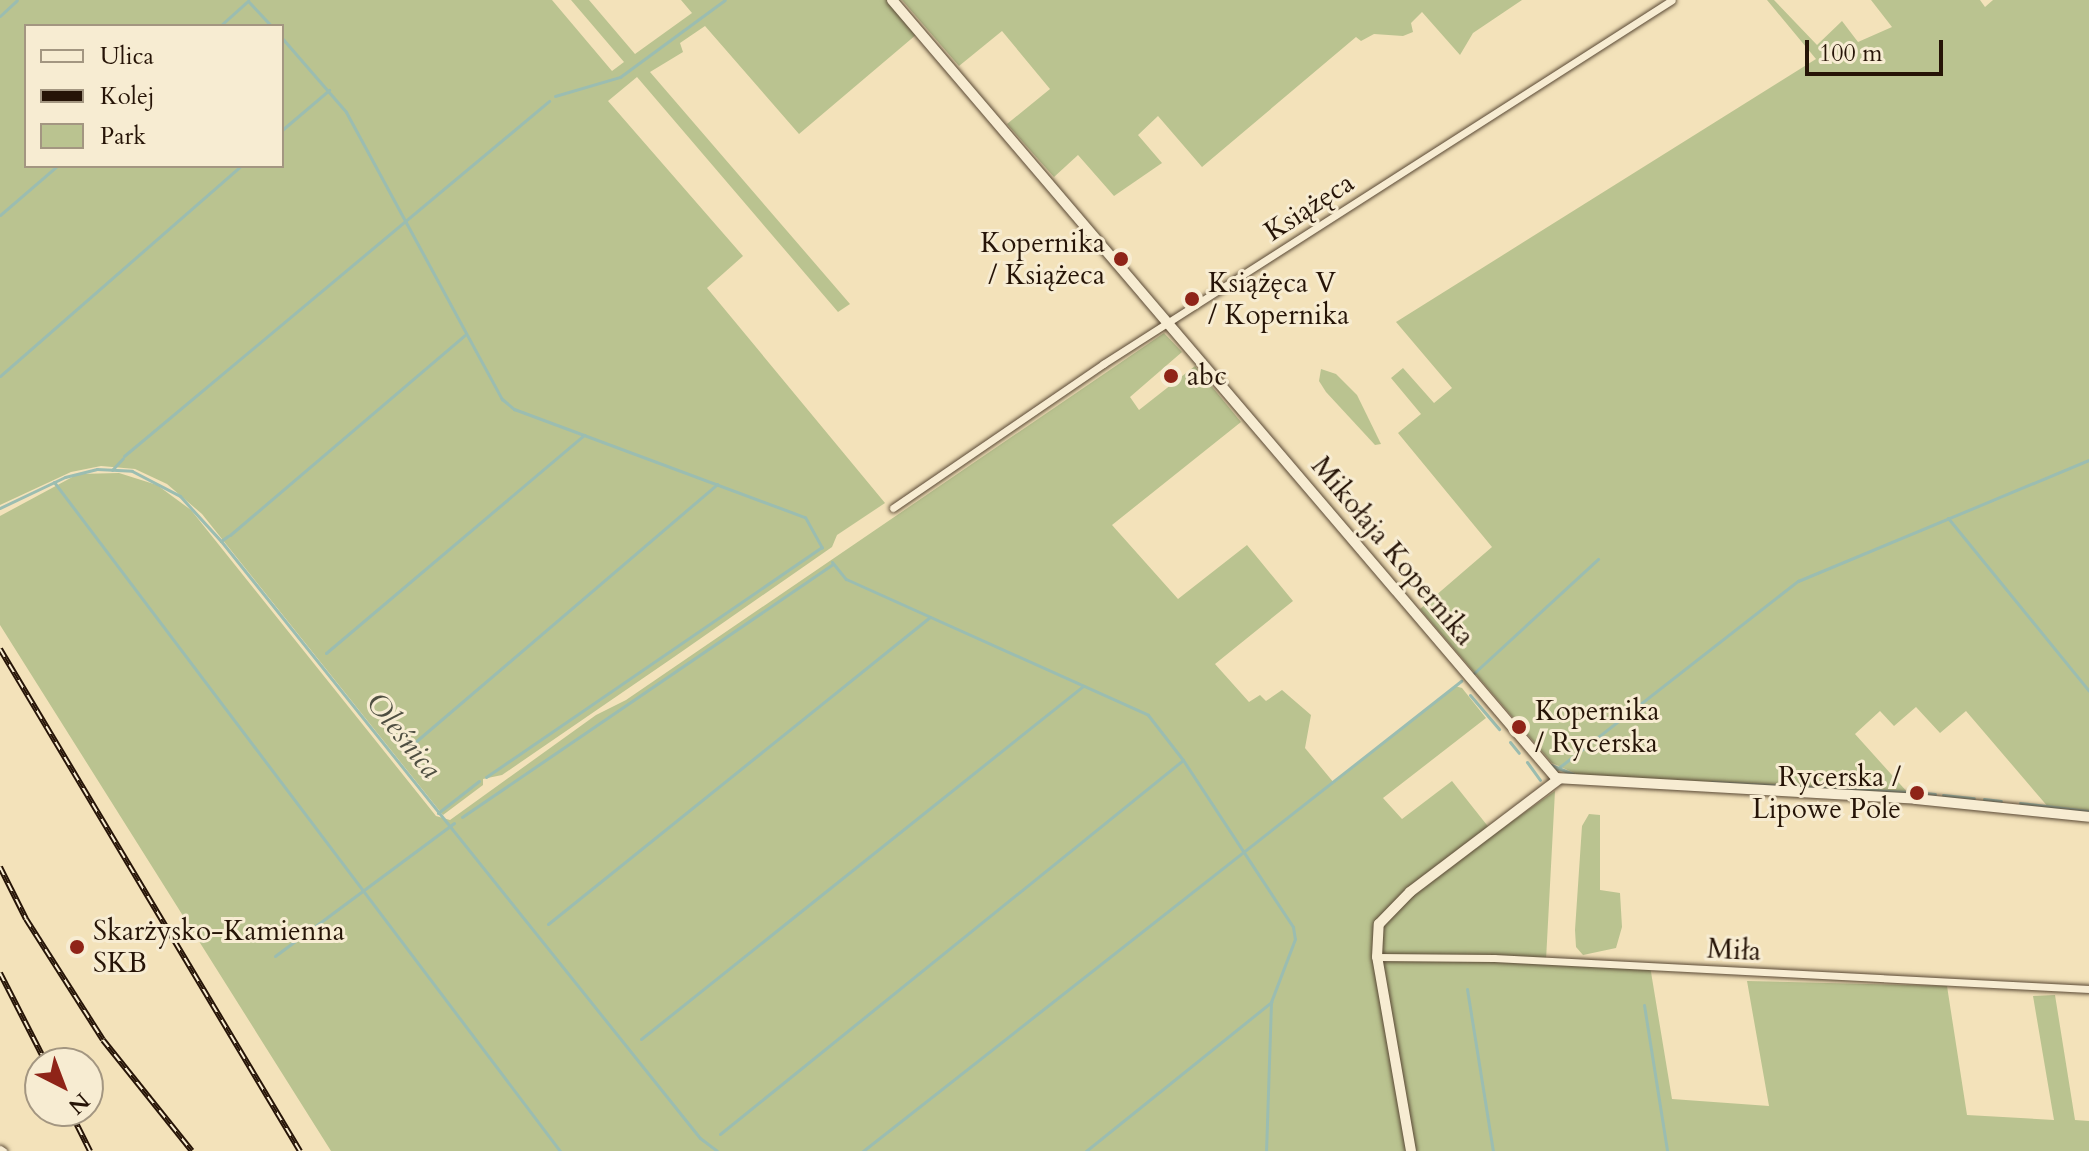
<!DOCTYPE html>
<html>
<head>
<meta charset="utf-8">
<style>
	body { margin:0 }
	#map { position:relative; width:2089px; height:1151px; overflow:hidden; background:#f3e2ba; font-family:Cardo,serif }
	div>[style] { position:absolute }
	.green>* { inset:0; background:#bac390 }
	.stream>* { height:3px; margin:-1.5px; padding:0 1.5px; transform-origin:1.5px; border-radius:1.5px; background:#9bbdb1 }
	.roads { filter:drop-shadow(0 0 2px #594834) drop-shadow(0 0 2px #594834) }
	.street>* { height:7px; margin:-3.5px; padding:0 3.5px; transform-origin:3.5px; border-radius:3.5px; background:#f7ecd2 }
	.secondary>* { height:10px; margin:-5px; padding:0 5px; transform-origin:5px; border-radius:5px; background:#f7ecd2 }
	.rail>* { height:6px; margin-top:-3px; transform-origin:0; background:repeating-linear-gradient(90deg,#f7ecd2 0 9px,#261407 0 18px); box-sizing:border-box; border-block:2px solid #261407 }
	.dots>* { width:22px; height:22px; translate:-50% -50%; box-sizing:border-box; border:4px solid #f7ecd2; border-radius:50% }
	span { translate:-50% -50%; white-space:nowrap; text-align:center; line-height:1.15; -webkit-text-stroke:6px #f7ecd2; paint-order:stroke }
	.street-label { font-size:28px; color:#261407 }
	.poi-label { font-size:28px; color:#261407 }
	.right { translate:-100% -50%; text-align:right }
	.left { translate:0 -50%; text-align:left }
	.water-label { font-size:30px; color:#4f4f42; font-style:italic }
	.legend { position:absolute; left:24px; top:24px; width:260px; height:144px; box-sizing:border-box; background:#f7ecd2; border:2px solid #a39681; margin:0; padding:10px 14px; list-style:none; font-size:24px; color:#261407 }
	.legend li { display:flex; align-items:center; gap:16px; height:40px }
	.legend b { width:40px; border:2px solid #a39681 }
	.north { position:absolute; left:24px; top:1047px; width:80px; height:80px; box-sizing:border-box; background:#f7ecd2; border:2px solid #a39681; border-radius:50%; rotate:138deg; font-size:22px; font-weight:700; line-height:32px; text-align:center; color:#261407 }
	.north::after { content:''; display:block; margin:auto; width:28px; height:36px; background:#8f2418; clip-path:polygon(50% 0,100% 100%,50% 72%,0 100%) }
	.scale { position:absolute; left:1805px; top:40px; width:138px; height:36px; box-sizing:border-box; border:4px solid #261407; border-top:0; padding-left:10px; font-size:24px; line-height:28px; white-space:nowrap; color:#261407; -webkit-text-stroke:6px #f7ecd2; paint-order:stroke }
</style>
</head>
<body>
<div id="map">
	<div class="green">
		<i style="clip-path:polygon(evenodd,0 0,552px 0,612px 71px,624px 62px,571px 0,589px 0,635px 54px,692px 13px,681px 0,887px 0,917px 34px,799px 134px,705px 26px,680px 43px,683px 52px,650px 72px,850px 304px,838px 312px,637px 77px,608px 101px,743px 256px,707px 288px,885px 503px,837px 535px,832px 547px,674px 657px,502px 775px,483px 779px,483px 785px,443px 815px,202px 514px,167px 484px,135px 469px,101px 466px,71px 472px,0 505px,0 0,26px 26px,282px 26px,282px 166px,26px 166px,26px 26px)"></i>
		<i style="clip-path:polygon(902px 0,1522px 0,1473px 33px,1460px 55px,1422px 12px,1411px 23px,1413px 32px,1403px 36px,1374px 34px,1361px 41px,1356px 37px,1202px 167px,1158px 116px,1138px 135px,1162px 163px,1114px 196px,1078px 155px,1054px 177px,1007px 124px,1050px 89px,1002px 31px,959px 66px)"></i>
		<i style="clip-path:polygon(1767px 0,1774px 0,1817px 45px,1842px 21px,1858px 42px,1892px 27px,1871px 0,1980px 0,1985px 7px,1993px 0,2089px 0,2089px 813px,2049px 808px,1966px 711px,1940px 733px,1916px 707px,1894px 726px,1880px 711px,1855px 734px,1909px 794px,1583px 777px,1552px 763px,1420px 609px,1492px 547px,1398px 433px,1421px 414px,1391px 378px,1403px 368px,1434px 403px,1452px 388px,1396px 322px,1816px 59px)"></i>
		<i style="clip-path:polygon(1164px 333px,1182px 352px,1130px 397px,1139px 410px,1195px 366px,1241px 422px,1112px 525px,1178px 599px,1247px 545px,1293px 601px,1215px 664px,1249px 702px,1260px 695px,1266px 701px,1282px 690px,1311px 715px,1305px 748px,1334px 783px,1455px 686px,1462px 688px,1486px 718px,1383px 798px,1402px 819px,1452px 781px,1494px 834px,1555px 791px,1546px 960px,1650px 966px,1672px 1099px,1769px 1106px,1747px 981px,1947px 986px,1967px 1115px,2054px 1120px,2033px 996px,2055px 995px,2075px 1120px,2089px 1121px,2089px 1151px,331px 1151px,0 625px,0 516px,78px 474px,119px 473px,157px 485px,191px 510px,436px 816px,450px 820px,596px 715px,626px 700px)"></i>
		<i style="clip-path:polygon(1321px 369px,1336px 374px,1357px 395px,1381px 444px,1375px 445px,1326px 392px,1319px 381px)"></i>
		<i style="clip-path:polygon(1589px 814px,1600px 815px,1600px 890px,1620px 893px,1622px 927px,1616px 948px,1583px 955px,1576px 947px,1575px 930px,1582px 826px)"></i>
	</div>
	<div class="stream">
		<i style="left:249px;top:2px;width:33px;rotate:47deg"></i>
		<i style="left:0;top:16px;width:23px;rotate:-43deg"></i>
		<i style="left:220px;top:26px;width:38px;rotate:-42deg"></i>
		<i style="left:282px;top:38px;width:98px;rotate:49.1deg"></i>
		<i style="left:346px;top:112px;width:327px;rotate:61.5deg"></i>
		<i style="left:502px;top:399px;width:16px;rotate:40deg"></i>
		<i style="left:514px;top:409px;width:310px;rotate:20.4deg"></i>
		<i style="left:805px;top:517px;width:35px;rotate:61deg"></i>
		<i style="left:555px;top:96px;width:68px;rotate:-16.3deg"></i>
		<i style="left:620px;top:77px;width:130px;rotate:-36.3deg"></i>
		<i style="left:282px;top:130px;width:62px;rotate:-40.4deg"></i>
		<i style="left:0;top:215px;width:75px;rotate:-40.7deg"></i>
		<i style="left:0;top:376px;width:320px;rotate:-41.1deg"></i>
		<i style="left:124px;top:456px;width:554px;rotate:-39.87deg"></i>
		<i style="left:112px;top:470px;width:16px;rotate:-47deg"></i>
		<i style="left:54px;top:482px;width:839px;rotate:52.9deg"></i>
		<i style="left:0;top:508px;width:72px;rotate:-25.5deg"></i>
		<i style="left:65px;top:477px;width:33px;rotate:-14deg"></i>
		<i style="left:97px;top:469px;width:35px;rotate:3deg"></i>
		<i style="left:132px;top:471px;width:54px;rotate:27.5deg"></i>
		<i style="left:180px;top:496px;width:61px;rotate:47.7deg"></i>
		<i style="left:221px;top:541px;width:765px;rotate:51.26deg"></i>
		<i style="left:700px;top:1138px;width:21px;rotate:37deg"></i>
		<i style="left:1948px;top:518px;width:223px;rotate:50.8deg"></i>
		<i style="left:230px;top:535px;width:309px;rotate:-40.4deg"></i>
		<i style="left:221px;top:541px;width:9px;rotate:-36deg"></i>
		<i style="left:832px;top:562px;width:22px;rotate:51deg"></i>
		<i style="left:846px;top:579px;width:331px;rotate:24.2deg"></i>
		<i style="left:1148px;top:715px;width:57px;rotate:52.1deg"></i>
		<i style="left:1183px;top:760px;width:200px;rotate:56.6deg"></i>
		<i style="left:1293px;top:927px;width:12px;rotate:81deg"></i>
		<i style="left:1295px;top:939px;width:67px;rotate:110.9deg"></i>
		<i style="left:1271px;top:1002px;width:149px;rotate:91.9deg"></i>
		<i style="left:326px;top:653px;width:338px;rotate:-40.2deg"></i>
		<i style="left:1473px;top:674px;width:170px;rotate:-42.6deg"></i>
		<i style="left:1470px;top:695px;width:45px;rotate:49.5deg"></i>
		<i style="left:1510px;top:742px;width:14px;rotate:51deg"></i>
		<i style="left:407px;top:749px;width:408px;rotate:-40.5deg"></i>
		<i style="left:1527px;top:762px;width:22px;rotate:54deg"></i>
		<i style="left:1551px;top:765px;width:24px;rotate:22deg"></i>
		<i style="left:1557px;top:769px;width:306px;rotate:-38deg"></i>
		<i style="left:1798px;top:581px;width:315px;rotate:-22.6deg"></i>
		<i style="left:486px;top:777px;width:407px;rotate:-34.4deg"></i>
		<i style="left:1712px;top:782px;width:196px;rotate:2.9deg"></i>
		<i style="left:1925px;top:793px;width:10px;rotate:6deg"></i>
		<i style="left:1943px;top:795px;width:31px;rotate:6deg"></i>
		<i style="left:1984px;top:799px;width:17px;rotate:7deg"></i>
		<i style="left:2020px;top:803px;width:69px;rotate:6.6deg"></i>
		<i style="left:438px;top:813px;width:52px;rotate:-38deg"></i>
		<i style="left:462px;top:817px;width:449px;rotate:-34.3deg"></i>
		<i style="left:548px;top:924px;width:490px;rotate:-38.8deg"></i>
		<i style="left:275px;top:956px;width:223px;rotate:-36.6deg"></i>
		<i style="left:1467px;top:989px;width:164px;rotate:80.9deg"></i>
		<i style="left:1644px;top:1005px;width:148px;rotate:81deg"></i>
		<i style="left:641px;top:1039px;width:566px;rotate:-38.61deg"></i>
		<i style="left:720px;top:1134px;width:595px;rotate:-38.93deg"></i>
		<i style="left:863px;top:1151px;width:761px;rotate:-38.17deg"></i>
		<i style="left:1086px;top:1151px;width:238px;rotate:-38.8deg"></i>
	</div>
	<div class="roads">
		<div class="street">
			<i style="left:893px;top:508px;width:255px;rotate:-34.4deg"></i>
			<i style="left:1103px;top:364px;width:675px;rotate:-32.61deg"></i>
			<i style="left:1377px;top:957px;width:117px;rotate:0.5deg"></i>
			<i style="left:1494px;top:958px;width:596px;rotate:2.98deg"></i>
			<i style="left:0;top:1149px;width:4px;rotate:34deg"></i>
		</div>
		<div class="secondary">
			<i style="left:892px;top:0;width:1023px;rotate:49.52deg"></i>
			<i style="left:1556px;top:778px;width:361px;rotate:3.3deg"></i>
			<i style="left:1916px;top:799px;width:174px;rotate:5.9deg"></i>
			<i style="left:1411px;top:1151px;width:197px;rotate:-99.9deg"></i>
			<i style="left:1377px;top:957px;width:33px;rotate:-87deg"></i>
			<i style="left:1379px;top:924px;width:45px;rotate:-45.9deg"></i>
			<i style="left:1410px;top:892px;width:187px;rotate:-37.2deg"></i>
		</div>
	</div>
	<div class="rail">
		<i style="left:0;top:649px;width:585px;rotate:59.14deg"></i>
		<i style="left:0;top:867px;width:58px;rotate:63.4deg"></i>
		<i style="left:26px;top:919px;width:143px;rotate:57.5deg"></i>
		<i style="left:103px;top:1040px;width:142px;rotate:51.3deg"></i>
		<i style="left:0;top:973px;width:101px;rotate:62.9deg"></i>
		<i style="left:70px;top:1111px;width:45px;rotate:63.4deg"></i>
	</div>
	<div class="dots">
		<i style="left:1121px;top:259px;background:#8f2418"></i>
		<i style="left:1192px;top:299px;background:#8f2418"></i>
		<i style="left:1171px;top:376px;background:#8f2418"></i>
		<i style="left:1519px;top:727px;background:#8f2418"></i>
		<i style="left:1917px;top:793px;background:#8f2418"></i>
		<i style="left:77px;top:947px;background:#8f2418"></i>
	</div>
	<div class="street-label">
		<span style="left:1309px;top:207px;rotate:-33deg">Książęca</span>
		<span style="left:1393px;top:551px;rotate:50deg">Mikołaja Kopernika</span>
		<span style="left:1734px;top:950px;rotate:3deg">Miła</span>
	</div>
	<div class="poi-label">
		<span class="right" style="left:1105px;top:259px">Kopernika<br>/ Książeca</span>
		<span class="left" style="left:1208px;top:299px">Książęca V<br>/ Kopernika</span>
		<span class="left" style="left:1187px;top:376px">abc</span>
		<span class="left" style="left:1535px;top:727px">Kopernika<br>/ Rycerska</span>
		<span class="right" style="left:1901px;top:793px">Rycerska /<br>Lipowe Pole</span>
		<span class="left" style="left:93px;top:947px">Skarżysko-Kamienna<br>SKB</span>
	</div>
	<div class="water-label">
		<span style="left:403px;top:736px;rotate:51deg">Oleśnica</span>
	</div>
	<ul class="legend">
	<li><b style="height:10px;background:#f7ecd2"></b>Ulica</li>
	<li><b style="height:10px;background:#261407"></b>Kolej</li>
	<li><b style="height:22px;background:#bac390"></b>Park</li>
	</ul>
	<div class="north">N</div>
	<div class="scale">100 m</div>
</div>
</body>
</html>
